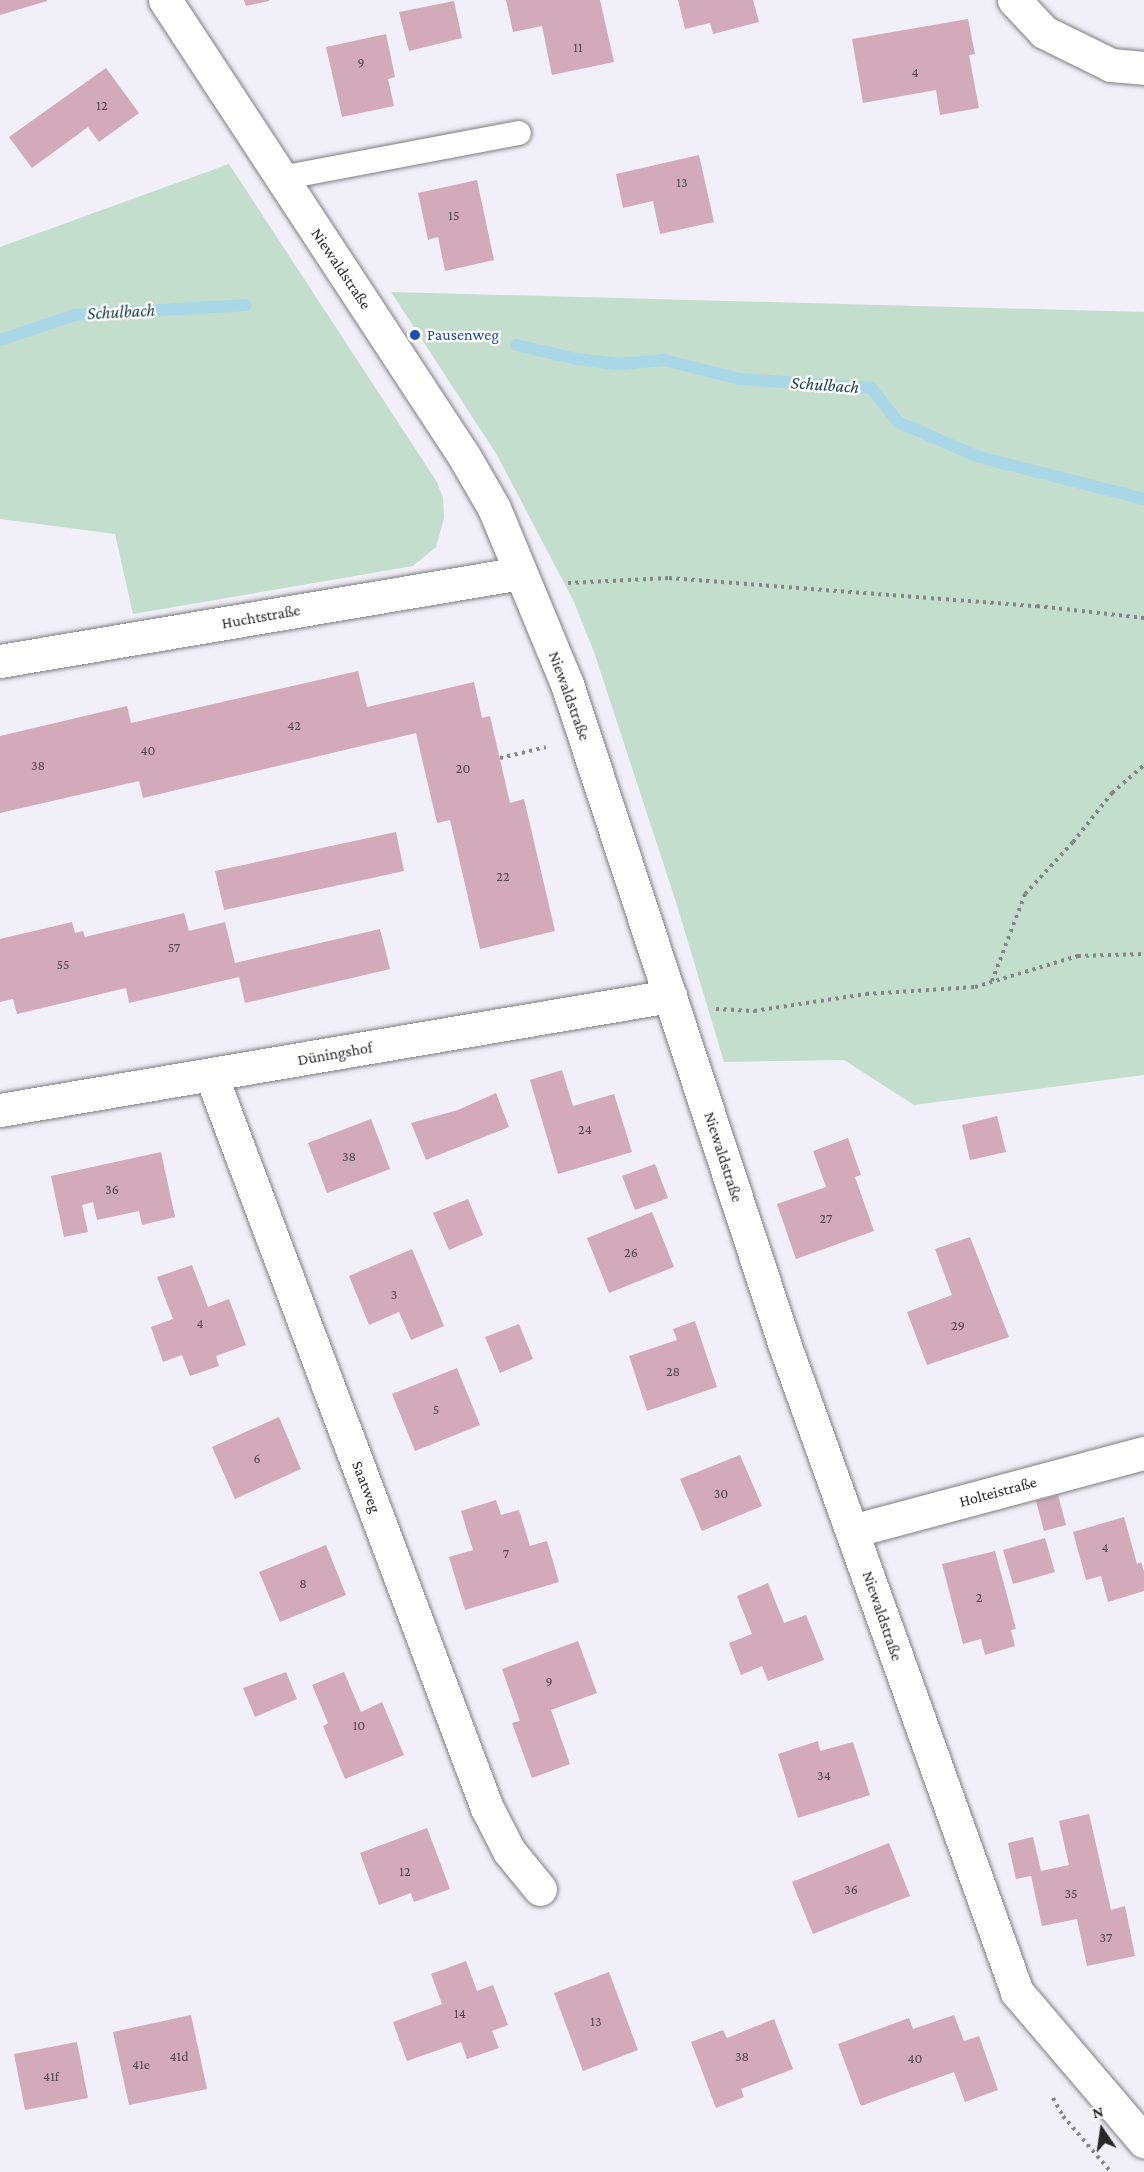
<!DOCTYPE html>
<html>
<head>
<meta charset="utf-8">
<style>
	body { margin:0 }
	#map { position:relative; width:1144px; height:2172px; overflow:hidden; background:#f1f0f8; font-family:"Crimson Pro",serif }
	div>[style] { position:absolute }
	.green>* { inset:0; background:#c3decc }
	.stream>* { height:12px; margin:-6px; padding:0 6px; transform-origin:6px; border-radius:6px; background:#a9d7e6 }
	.building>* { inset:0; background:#d3aaba }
	.path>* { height:4px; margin-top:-2px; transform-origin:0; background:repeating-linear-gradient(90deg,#86858a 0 3px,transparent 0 7.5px) }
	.roads { filter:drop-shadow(0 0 2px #7d7c83) drop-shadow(0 0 2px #7d7c83) }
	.service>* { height:24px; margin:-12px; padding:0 12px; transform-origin:12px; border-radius:12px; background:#fff }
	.minor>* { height:33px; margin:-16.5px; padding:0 16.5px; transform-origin:16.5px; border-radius:16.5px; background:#fff }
	.dots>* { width:16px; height:16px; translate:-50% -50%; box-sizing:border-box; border:3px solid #fff; border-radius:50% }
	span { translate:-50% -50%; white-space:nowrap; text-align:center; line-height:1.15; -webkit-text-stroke:4.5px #fff; paint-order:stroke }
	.number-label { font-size:14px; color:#53484e }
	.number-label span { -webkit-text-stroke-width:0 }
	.street-label { font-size:16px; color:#28272a }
	.transit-label { font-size:16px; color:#164399 }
	.left { translate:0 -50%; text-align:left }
	.water-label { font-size:18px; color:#18414c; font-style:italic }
	.north { position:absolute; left:1072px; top:2100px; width:60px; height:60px; -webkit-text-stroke:4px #fff; paint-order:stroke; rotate:347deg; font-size:16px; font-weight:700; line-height:24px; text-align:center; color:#28272a }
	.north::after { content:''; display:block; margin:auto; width:21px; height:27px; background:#28272a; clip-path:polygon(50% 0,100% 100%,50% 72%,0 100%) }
</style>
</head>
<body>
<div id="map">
	<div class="green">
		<i style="clip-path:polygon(229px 164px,437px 482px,443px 498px,444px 518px,436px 547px,413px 566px,133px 614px,115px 534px,0 519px,0 247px)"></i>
		<i style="clip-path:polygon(391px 292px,1144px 312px,1144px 1075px,914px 1105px,844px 1060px,724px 1062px,676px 902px,594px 652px,574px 602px,497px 455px)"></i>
	</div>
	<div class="stream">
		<i style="left:0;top:340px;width:79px;rotate:-18.4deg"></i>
		<i style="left:75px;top:315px;width:171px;rotate:-3.3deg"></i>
		<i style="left:517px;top:345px;width:61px;rotate:13.3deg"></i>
		<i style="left:576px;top:359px;width:43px;rotate:6.6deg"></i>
		<i style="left:619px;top:364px;width:45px;rotate:-5.1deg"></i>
		<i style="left:664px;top:360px;width:77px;rotate:14.2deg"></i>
		<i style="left:739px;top:379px;width:132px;rotate:3.9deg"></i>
		<i style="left:871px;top:388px;width:43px;rotate:51.5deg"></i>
		<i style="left:898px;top:422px;width:88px;rotate:23.4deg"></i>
		<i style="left:979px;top:457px;width:170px;rotate:14.3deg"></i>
	</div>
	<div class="building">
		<i style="clip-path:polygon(0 0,47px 0,47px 1px,0 15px)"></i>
		<i style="clip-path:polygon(244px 0,269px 0,269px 1px,246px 6px)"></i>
		<i style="clip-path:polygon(506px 0,600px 0,614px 62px,552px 75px,542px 26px,513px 32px)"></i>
		<i style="clip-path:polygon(678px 0,753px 0,759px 22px,713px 34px,710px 23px,685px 29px)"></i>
		<i style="clip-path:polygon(454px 1px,462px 38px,409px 51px,399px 12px)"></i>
		<i style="clip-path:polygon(968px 19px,975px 54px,969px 55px,979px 108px,940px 115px,936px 90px,863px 103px,852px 39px)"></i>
		<i style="clip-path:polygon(386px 34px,395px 77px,388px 79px,394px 106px,342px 117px,326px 47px)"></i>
		<i style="clip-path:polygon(106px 68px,139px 113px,99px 142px,88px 127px,32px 168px,9px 137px)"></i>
		<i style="clip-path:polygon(699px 155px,714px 222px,660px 234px,653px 201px,623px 208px,616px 174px)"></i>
		<i style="clip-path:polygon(477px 180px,494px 260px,445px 271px,438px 237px,428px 240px,418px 193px)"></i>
		<i style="clip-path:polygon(358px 671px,367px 707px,474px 682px,482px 718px,490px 716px,510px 803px,524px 799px,555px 931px,480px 949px,450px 820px,437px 823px,416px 733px,143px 798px,139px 781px,0 813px,0 736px,127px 706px,131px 723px)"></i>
		<i style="clip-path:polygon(396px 832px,404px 871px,224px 910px,215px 871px)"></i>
		<i style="clip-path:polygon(184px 913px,189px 931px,225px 922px,235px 963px,380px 929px,390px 969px,245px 1003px,239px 977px,129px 1003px,126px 988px,17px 1014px,13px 999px,0 1002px,0 939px,72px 922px,75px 933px,83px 931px,85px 937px)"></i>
		<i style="clip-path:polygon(562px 1070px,573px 1106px,614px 1094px,632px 1152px,558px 1174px,530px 1080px)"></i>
		<i style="clip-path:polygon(496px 1093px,509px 1127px,426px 1160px,411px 1123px,458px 1110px)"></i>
		<i style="clip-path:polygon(997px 1116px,1006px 1152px,970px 1160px,962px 1125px)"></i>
		<i style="clip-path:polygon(371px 1119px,390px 1169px,327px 1193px,308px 1143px)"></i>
		<i style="clip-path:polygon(848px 1138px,861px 1175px,855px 1177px,874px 1231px,796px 1259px,777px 1204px,826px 1187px,813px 1151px)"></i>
		<i style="clip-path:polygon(161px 1152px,175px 1217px,142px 1225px,139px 1211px,97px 1220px,93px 1202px,82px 1205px,88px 1232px,64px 1237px,51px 1176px)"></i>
		<i style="clip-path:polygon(655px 1164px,668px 1198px,635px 1210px,622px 1176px)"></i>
		<i style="clip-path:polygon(468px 1199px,483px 1235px,449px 1250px,433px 1213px)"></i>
		<i style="clip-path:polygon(652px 1212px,674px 1267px,609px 1293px,587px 1238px)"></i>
		<i style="clip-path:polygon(970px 1237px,1009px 1337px,927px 1365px,907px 1312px,952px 1295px,935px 1249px)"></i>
		<i style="clip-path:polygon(412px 1249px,444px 1326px,411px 1340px,399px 1312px,369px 1325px,349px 1276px)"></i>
		<i style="clip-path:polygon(192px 1265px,208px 1307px,229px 1299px,246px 1345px,216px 1356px,219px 1366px,190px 1376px,182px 1355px,163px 1362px,151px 1327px,173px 1319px,157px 1277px)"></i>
		<i style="clip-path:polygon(695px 1321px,717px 1387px,647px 1411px,629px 1356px,677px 1340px,673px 1329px)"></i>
		<i style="clip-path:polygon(519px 1324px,533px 1359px,500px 1373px,485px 1337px)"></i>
		<i style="clip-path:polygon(457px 1368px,480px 1425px,415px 1451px,392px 1394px)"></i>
		<i style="clip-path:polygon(279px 1417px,301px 1469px,235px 1499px,212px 1447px)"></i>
		<i style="clip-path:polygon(740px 1455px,762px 1506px,702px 1531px,680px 1479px)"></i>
		<i style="clip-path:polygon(1058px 1495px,1066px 1525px,1044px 1531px,1036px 1501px)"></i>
		<i style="clip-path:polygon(496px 1500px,501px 1515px,519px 1510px,530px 1546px,547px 1541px,559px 1582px,465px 1610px,449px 1557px,473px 1550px,461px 1511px)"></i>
		<i style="clip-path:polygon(1124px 1517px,1137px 1564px,1141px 1562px,1144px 1571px,1144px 1591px,1108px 1602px,1101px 1576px,1086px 1580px,1073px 1532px)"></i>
		<i style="clip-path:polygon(1045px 1538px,1055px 1572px,1013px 1584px,1003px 1550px)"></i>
		<i style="clip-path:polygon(326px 1545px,346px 1595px,280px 1622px,259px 1572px)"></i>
		<i style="clip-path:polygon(995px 1551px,1016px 1629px,1011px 1630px,1015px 1646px,985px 1655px,981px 1639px,963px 1644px,942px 1564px)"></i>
		<i style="clip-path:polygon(768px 1583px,784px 1623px,806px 1615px,824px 1660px,768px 1681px,762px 1666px,741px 1675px,729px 1643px,752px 1634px,737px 1596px)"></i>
		<i style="clip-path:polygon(578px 1641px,597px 1693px,551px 1710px,570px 1764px,532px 1778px,512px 1723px,520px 1721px,502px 1669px)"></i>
		<i style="clip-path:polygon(286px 1672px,297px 1699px,255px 1717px,243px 1688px)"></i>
		<i style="clip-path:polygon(344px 1672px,361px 1712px,382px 1702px,404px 1755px,345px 1779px,323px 1726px,328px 1723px,312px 1685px)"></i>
		<i style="clip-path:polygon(818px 1741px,820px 1751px,853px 1742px,870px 1795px,798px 1818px,778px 1754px)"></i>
		<i style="clip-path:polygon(1089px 1814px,1111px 1910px,1125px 1906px,1135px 1956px,1087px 1966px,1077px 1919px,1042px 1926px,1031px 1876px,1016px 1879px,1008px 1843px,1033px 1837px,1041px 1871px,1069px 1865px,1059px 1821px)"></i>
		<i style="clip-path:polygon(427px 1828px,450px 1889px,414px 1902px,411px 1893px,379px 1905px,360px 1853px)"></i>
		<i style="clip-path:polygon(889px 1843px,910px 1896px,813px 1934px,792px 1882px)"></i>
		<i style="clip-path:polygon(466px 1961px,477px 1991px,493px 1985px,508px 2025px,492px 2031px,499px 2048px,467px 2059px,461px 2042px,407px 2061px,393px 2022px,442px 2004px,431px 1974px)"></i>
		<i style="clip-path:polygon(609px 1972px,638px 2050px,583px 2071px,554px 1993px)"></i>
		<i style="clip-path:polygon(191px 2015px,207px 2089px,129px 2105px,113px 2032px)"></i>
		<i style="clip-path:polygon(954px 2015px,964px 2041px,979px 2036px,998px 2090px,965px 2102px,954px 2072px,861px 2106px,838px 2044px,909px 2018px,913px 2029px)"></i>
		<i style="clip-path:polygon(774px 2019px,793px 2069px,741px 2089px,744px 2097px,716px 2108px,691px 2042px,723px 2030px,727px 2038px)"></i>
		<i style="clip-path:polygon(77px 2042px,88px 2098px,25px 2110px,14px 2054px)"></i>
	</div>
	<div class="path">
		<i style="left:568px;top:583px;width:101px;rotate:-2.8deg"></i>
		<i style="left:669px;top:578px;width:369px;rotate:4.4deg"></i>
		<i style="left:1037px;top:606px;width:108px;rotate:6.4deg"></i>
		<i style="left:500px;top:758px;width:47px;rotate:-13.4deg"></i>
		<i style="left:992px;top:981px;width:93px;rotate:-69.2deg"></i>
		<i style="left:1025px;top:894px;width:71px;rotate:-47.3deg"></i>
		<i style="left:1073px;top:842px;width:63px;rotate:-51.5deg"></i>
		<i style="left:1112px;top:793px;width:43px;rotate:-41.2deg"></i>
		<i style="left:716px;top:1009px;width:38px;rotate:3deg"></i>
		<i style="left:754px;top:1011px;width:113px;rotate:-8.6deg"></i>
		<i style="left:866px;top:994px;width:109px;rotate:-3.7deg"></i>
		<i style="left:975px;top:987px;width:108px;rotate:-16.8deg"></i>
		<i style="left:1078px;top:956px;width:66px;rotate:-1.7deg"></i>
		<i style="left:1053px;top:2098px;width:21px;rotate:61deg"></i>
		<i style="left:1063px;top:2116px;width:74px;rotate:49.4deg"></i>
	</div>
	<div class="roads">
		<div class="service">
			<i style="left:281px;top:178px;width:242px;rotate:-10.7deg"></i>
		</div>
		<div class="minor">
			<i style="left:165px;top:0;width:545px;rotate:56.75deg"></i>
			<i style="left:464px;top:456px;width:60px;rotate:60deg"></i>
			<i style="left:494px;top:508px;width:191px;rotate:67.5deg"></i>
			<i style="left:567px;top:684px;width:694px;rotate:71.77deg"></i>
			<i style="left:784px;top:1343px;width:690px;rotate:70.25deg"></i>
			<i style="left:1017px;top:1992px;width:196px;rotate:49.6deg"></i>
			<i style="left:1014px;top:0;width:44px;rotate:46.8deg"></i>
			<i style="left:1044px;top:32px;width:75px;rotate:26.2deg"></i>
			<i style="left:1111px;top:65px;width:33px;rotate:5deg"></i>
			<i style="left:0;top:661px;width:528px;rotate:-9.59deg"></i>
			<i style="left:211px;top:1075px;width:783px;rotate:69.37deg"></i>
			<i style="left:487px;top:1808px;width:48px;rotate:62.9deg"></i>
			<i style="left:509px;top:1851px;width:49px;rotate:50.8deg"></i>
			<i style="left:0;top:1110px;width:680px;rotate:-9.66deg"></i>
			<i style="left:852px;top:1531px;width:302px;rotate:-15deg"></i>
		</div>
	</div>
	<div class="dots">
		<i style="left:415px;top:335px;background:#1a4fb4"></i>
	</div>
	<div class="number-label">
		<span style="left:578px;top:47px">11</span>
		<span style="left:361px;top:62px">9</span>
		<span style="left:915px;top:72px">4</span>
		<span style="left:102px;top:105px">12</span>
		<span style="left:682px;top:182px">13</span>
		<span style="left:454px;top:215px">15</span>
		<span style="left:294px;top:725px">42</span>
		<span style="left:148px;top:750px">40</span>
		<span style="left:38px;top:765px">38</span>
		<span style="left:463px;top:768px">20</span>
		<span style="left:503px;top:876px">22</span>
		<span style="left:174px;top:947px">57</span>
		<span style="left:63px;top:964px">55</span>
		<span style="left:585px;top:1129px">24</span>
		<span style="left:349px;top:1156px">38</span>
		<span style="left:112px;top:1189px">36</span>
		<span style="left:826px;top:1218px">27</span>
		<span style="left:631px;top:1252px">26</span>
		<span style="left:394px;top:1294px">3</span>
		<span style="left:200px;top:1323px">4</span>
		<span style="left:958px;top:1325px">29</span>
		<span style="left:673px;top:1371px">28</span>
		<span style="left:436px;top:1409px">5</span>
		<span style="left:257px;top:1458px">6</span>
		<span style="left:721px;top:1493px">30</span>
		<span style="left:1105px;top:1547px">4</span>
		<span style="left:506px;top:1553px">7</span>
		<span style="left:303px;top:1583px">8</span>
		<span style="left:979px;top:1597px">2</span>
		<span style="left:549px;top:1681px">9</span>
		<span style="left:359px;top:1725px">10</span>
		<span style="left:824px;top:1775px">34</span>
		<span style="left:405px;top:1871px">12</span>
		<span style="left:851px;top:1889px">36</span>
		<span style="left:1071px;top:1893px">35</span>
		<span style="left:1106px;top:1937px">37</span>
		<span style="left:460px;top:2013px">14</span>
		<span style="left:596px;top:2021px">13</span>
		<span style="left:179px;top:2056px">41d</span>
		<span style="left:742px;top:2056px">38</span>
		<span style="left:915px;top:2058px">40</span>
		<span style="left:141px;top:2064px">41e</span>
		<span style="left:51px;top:2076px">41f</span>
	</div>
	<div class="street-label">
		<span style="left:341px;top:269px;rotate:56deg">Niewaldstraße</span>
		<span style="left:261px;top:617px;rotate:-10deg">Huchtstraße</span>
		<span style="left:569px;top:696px;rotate:70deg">Niewaldstraße</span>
		<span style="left:335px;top:1054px;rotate:-10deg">Düningshof</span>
		<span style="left:723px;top:1157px;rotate:72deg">Niewaldstraße</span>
		<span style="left:366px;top:1487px;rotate:69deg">Saatweg</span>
		<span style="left:998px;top:1492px;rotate:-15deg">Holteistraße</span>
		<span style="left:882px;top:1616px;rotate:71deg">Niewaldstraße</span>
	</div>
	<div class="transit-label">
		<span class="left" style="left:427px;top:335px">Pausenweg</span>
	</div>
	<div class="water-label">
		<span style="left:121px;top:312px;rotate:-3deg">Schulbach</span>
		<span style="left:825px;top:385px;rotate:4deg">Schulbach</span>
	</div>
	<div class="north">N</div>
</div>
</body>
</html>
